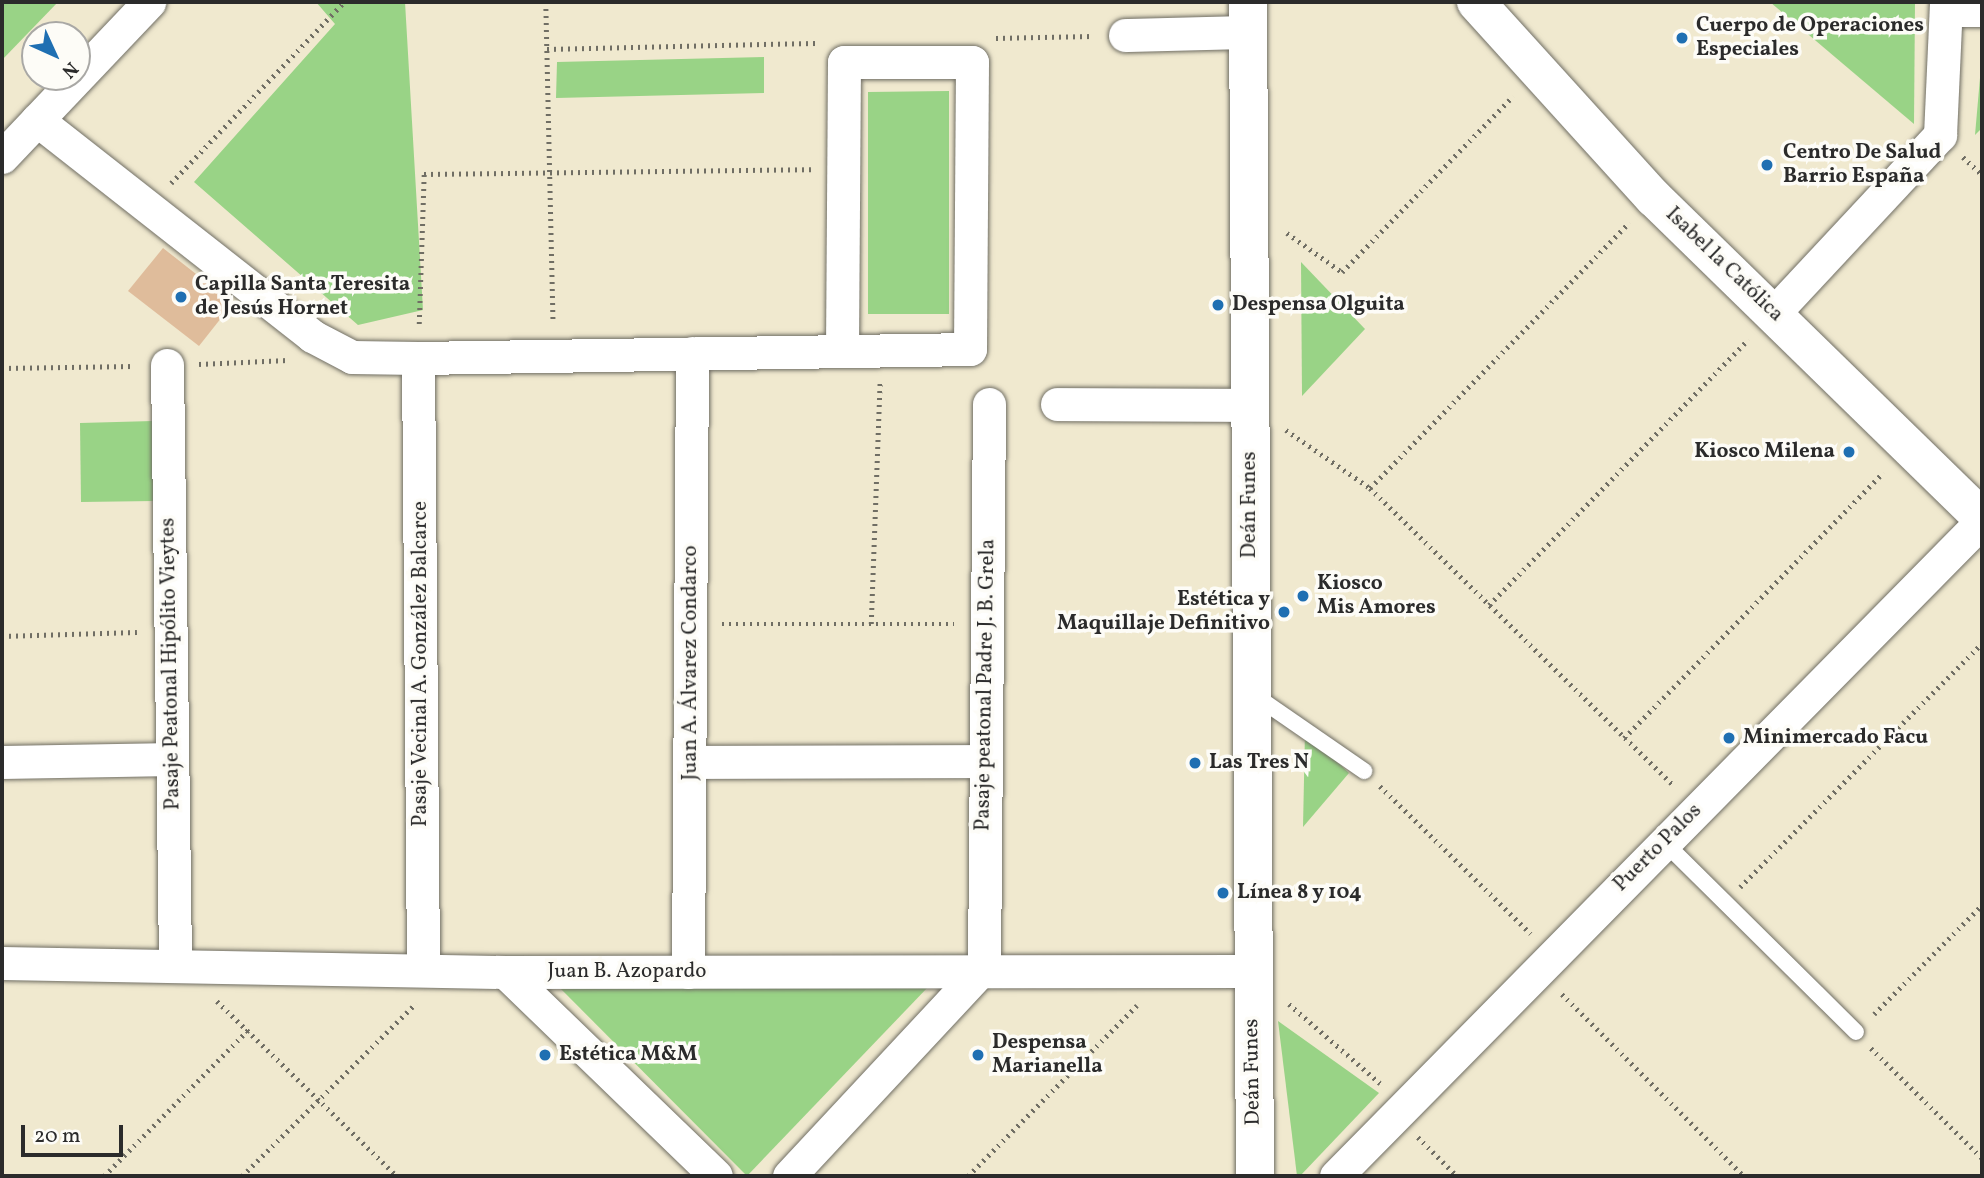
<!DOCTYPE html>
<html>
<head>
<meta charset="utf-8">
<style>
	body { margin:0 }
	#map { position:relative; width:1984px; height:1178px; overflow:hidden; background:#f0e9cf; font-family:Vollkorn,serif }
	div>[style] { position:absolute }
	.green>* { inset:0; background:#99d386 }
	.building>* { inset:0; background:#dfbc9b }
	.path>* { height:4.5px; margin-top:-2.25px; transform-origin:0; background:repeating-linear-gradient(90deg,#706e64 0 2px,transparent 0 7px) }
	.roads { filter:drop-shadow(0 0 2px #706e64) drop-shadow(0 0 2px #706e64) }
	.service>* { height:16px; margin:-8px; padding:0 8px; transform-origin:8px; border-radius:8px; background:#fff }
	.minor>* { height:33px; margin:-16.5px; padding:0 16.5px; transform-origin:16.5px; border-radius:16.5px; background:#fff }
	.tertiary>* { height:38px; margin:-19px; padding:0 19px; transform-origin:19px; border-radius:19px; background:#fff }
	.dots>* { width:19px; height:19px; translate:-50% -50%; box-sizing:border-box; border:4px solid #fdfcf7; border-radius:50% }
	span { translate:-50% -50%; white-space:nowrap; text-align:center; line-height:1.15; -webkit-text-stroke:7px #fdfcf7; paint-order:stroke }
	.poi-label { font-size:21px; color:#2b2b2b; font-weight:700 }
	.left { translate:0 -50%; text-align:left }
	.right { translate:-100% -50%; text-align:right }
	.street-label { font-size:21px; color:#2b2b2b }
	.frame { position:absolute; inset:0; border:4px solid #2b2b2b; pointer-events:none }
	.north { position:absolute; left:21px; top:21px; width:70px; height:70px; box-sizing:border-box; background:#fdfcf7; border:2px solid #a9a8a5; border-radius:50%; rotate:135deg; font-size:19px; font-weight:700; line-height:28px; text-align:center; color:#2b2b2b }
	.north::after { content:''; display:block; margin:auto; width:24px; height:32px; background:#1f6fb2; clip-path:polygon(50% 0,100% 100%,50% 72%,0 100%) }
	.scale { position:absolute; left:21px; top:1125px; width:102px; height:32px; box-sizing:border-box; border:4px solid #2b2b2b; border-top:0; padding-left:9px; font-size:21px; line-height:24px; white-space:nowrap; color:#2b2b2b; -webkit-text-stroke:5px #fdfcf7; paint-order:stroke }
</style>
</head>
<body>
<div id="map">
	<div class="green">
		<i style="clip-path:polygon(2px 2px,58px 2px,2px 60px)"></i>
		<i style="clip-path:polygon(316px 2px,405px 2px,423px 310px,358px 325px,194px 182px,335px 24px)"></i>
		<i style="clip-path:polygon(1770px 2px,1915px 2px,1914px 124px)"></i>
		<i style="clip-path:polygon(1982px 55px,1982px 128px,1975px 135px)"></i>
		<i style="clip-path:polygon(764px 57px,764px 93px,556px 98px,557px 62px)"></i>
		<i style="clip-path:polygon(949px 91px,949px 314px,868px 314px,868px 92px)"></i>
		<i style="clip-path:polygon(1301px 262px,1365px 329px,1302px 396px)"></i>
		<i style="clip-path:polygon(153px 421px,154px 501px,81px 502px,80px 423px)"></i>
		<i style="clip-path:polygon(1305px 732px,1349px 773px,1303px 827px)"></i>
		<i style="clip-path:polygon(552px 980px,929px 986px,747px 1176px)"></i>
		<i style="clip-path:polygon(1278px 1021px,1379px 1093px,1300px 1176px,1297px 1176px)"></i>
	</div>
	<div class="building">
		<i style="clip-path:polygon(163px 248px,233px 303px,199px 346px,128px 291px)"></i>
	</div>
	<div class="path">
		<i style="left:546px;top:2px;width:320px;rotate:88.7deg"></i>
		<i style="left:996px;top:38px;width:97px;rotate:-1.2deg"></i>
		<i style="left:547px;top:49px;width:269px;rotate:-1.3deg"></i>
		<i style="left:1963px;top:157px;width:26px;rotate:43deg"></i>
		<i style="left:171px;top:183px;width:250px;rotate:-46.3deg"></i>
		<i style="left:1287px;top:233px;width:67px;rotate:35.3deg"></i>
		<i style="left:1342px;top:272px;width:245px;rotate:-45.8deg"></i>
		<i style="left:419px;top:324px;width:150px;rotate:-88.1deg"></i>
		<i style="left:424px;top:174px;width:387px;rotate:-0.7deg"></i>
		<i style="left:199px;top:364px;width:89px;rotate:-2.6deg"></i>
		<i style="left:2px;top:368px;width:132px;rotate:-0.9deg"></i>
		<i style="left:1286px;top:430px;width:102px;rotate:34.6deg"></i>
		<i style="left:1370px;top:488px;width:426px;rotate:44.4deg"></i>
		<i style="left:1370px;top:488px;width:371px;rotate:-45.7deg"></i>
		<i style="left:1489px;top:605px;width:371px;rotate:-45.7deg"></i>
		<i style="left:722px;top:624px;width:232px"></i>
		<i style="left:871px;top:624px;width:241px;rotate:-87.9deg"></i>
		<i style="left:2px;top:636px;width:135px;rotate:-1.7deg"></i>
		<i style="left:1624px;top:738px;width:371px;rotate:-45.7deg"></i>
		<i style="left:1380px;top:786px;width:211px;rotate:44.4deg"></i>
		<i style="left:1740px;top:887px;width:344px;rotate:-45.2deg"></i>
		<i style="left:1562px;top:994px;width:257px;rotate:45deg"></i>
		<i style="left:217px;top:1001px;width:251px;rotate:44.2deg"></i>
		<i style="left:1289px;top:1004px;width:121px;rotate:41deg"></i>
		<i style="left:1874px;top:1014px;width:153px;rotate:-45.3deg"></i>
		<i style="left:1871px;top:1048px;width:156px;rotate:44.7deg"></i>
		<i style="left:1418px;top:1137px;width:55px;rotate:45deg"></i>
		<i style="left:104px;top:1176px;width:206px;rotate:-45.4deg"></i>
		<i style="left:242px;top:1176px;width:245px;rotate:-44.8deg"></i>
		<i style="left:968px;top:1176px;width:240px;rotate:-45.3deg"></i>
	</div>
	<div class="roads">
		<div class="service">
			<i style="left:1254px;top:695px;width:134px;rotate:34.6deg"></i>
			<i style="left:1664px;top:842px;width:270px;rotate:44.7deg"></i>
		</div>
		<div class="minor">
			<i style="left:1946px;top:10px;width:36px"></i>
			<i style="left:1125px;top:35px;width:123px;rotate:-1.4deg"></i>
			<i style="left:37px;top:120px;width:350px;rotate:38.1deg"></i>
			<i style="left:312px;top:336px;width:45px;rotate:27.7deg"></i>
			<i style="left:352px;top:357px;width:66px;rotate:0.9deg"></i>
			<i style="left:418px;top:358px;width:552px;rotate:-0.93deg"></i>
			<i style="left:970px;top:349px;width:287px;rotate:-89.6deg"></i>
			<i style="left:972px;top:62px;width:128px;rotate:180deg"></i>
			<i style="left:844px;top:62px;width:289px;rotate:90.4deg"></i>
			<i style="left:2px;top:157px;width:214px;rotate:-46.5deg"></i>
			<i style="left:1773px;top:314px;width:245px;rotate:-47deg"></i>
			<i style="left:1940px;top:135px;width:133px;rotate:-87.4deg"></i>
			<i style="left:418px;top:358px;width:612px;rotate:89.53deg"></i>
			<i style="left:167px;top:365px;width:598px;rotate:89.23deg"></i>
			<i style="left:1057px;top:404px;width:193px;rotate:0.3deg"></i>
			<i style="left:2px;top:762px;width:170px;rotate:-1deg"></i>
			<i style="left:691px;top:762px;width:295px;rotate:-0.2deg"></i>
			<i style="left:2px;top:963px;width:503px;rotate:1.03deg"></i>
			<i style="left:505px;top:972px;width:746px;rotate:-0.08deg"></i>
			<i style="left:505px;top:972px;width:293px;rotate:44deg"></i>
			<i style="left:688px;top:972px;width:619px;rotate:-89.63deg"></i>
			<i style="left:789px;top:1176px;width:286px;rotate:-47deg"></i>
			<i style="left:984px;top:967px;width:563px;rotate:-89.49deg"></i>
			<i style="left:1336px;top:1176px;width:920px;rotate:-45.4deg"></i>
		</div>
		<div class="tertiary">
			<i style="left:1248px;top:2px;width:1174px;rotate:89.66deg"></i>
			<i style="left:1476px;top:2px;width:265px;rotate:47.8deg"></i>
			<i style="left:1654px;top:198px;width:458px;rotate:44.3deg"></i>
		</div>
	</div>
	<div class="dots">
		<i style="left:1682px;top:38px;background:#1f6fb2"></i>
		<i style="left:1767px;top:165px;background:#1f6fb2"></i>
		<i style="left:181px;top:297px;background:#1f6fb2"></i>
		<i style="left:1218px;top:305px;background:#1f6fb2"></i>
		<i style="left:1849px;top:452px;background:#1f6fb2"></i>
		<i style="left:1303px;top:596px;background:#1f6fb2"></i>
		<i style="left:1284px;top:612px;background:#1f6fb2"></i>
		<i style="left:1729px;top:738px;background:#1f6fb2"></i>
		<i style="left:1195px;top:763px;background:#1f6fb2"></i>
		<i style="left:1223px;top:893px;background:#1f6fb2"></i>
		<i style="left:545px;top:1055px;background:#1f6fb2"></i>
		<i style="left:978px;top:1055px;background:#1f6fb2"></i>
	</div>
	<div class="poi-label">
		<span class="left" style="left:1696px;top:38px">Cuerpo de Operaciones<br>Especiales</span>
		<span class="left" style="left:1783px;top:165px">Centro De Salud<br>Barrio España</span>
		<span class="left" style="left:195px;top:297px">Capilla Santa Teresita<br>de Jesús Hornet</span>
		<span class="left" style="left:1232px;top:305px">Despensa Olguita</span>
		<span class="right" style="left:1835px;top:452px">Kiosco Milena</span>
		<span class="left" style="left:1317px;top:596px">Kiosco<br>Mis Amores</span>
		<span class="right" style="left:1270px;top:612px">Estética y<br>Maquillaje Definitivo</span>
		<span class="left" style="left:1743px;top:738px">Minimercado Facu</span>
		<span class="left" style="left:1209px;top:763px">Las Tres N</span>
		<span class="left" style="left:1237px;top:893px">Línea 8 y 104</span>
		<span class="left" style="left:992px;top:1055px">Despensa<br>Marianella</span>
		<span class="left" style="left:559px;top:1055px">Estética M&amp;M</span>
	</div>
	<div class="street-label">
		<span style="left:1724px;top:265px;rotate:44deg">Isabel la Católica</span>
		<span style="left:1250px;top:505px;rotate:-90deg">Deán Funes</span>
		<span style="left:691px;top:663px;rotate:-90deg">Juan A. Álvarez Condarco</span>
		<span style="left:171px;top:664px;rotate:-91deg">Pasaje Peatonal Hipólito Vieytes</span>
		<span style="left:421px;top:664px;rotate:-90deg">Pasaje Vecinal A. González Balcarce</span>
		<span style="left:986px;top:685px;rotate:-89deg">Pasaje peatonal Padre J. B. Grela</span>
		<span style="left:1658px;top:848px;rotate:-45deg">Puerto Palos</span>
		<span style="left:627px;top:972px">Juan B. Azopardo</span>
		<span style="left:1253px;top:1072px;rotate:-91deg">Deán Funes</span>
	</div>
	<div class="frame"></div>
	<div class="north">N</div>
	<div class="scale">20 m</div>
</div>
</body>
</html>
